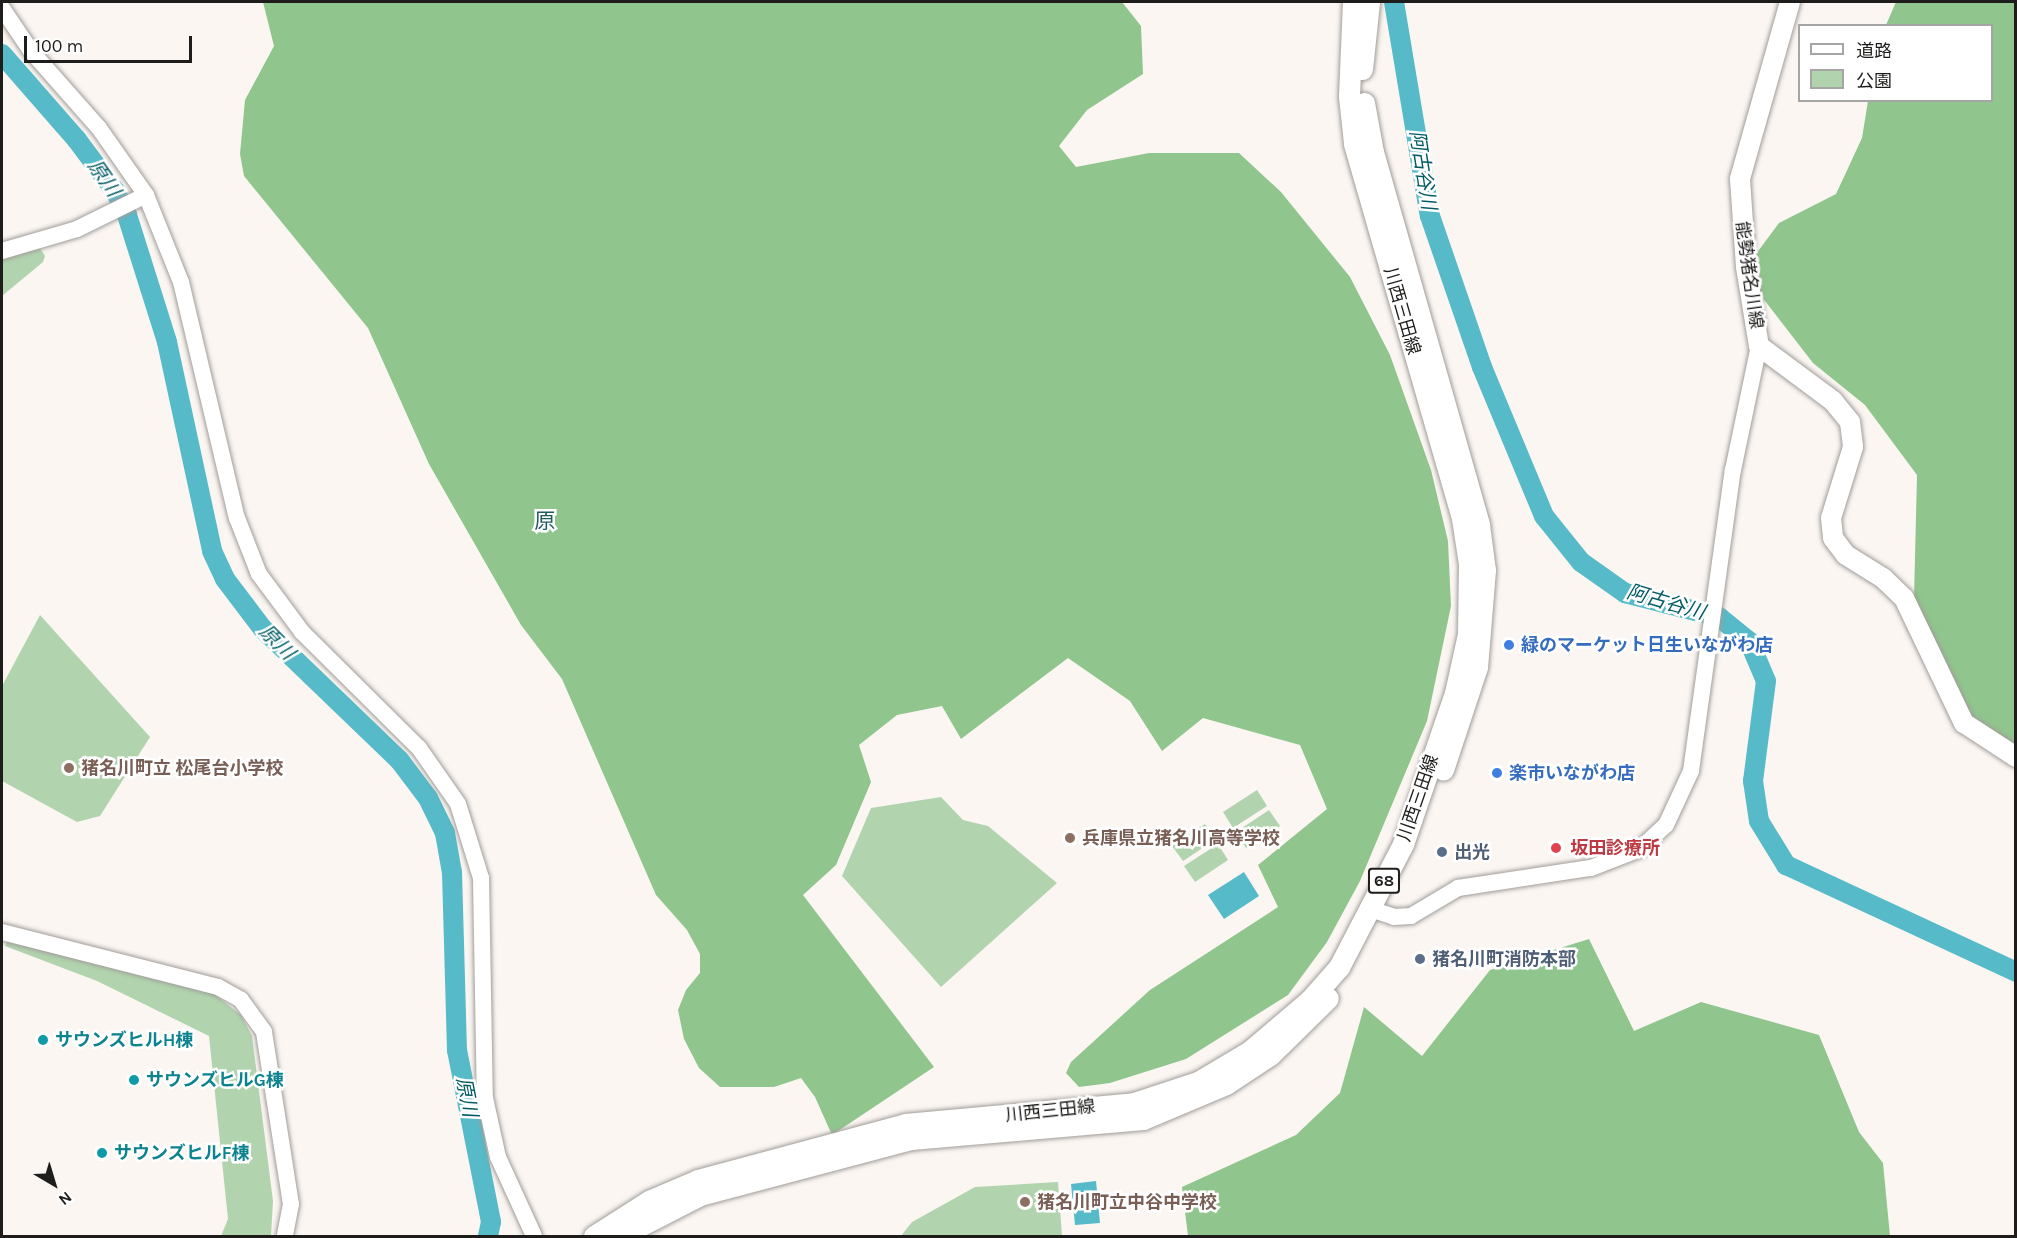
<!DOCTYPE html>
<html>
<head>
<meta charset="utf-8">
<style>
	body { margin:0 }
	#map { position:relative; width:2017px; height:1238px; overflow:hidden; background:#fbf6f2; font-family:Karla,"Noto Sans JP",sans-serif }
	div>[style] { position:absolute }
	.green>* { inset:0; background:#b1d4ae }
	.forest>* { inset:0; background:#90c58d }
	.water>* { inset:0; background:#56bac8 }
	.river>* { height:20px; margin:-10px; padding:0 10px; transform-origin:10px; border-radius:10px; background:#56bac8 }
	.roads { filter:drop-shadow(0 0 2px #a19d99) drop-shadow(0 0 2px #a19d99) }
	.tertiary>* { height:16px; margin:-8px; padding:0 8px; transform-origin:8px; border-radius:8px; background:#fff }
	.secondary>* { height:20px; margin:-10px; padding:0 10px; transform-origin:10px; border-radius:10px; background:#fff }
	.primary>* { height:21px; margin:-10.5px; padding:0 10.5px; transform-origin:10.5px; border-radius:10.5px; background:#fff }
	.dots>* { width:16px; height:16px; translate:-50% -50%; box-sizing:border-box; border:3px solid #fff; border-radius:50% }
	span { translate:-50% -50%; white-space:nowrap; text-align:center; line-height:1.15; -webkit-text-stroke:5px #fff; paint-order:stroke }
	.shield-label span { padding:2px 4px; background:#fff; border:2px solid; border-radius:4px; -webkit-text-stroke-width:0 }
	.shield-label { font-size:16px; color:#1e1d1b; font-weight:700 }
	.street-label { font-size:18px; color:#1e1d1b }
	.shop-label { font-size:18px; color:#366cbe; font-weight:700 }
	.left { translate:0 -50%; text-align:left }
	.education-label { font-size:18px; color:#785e54; font-weight:700 }
	.health-label { font-size:18px; color:#be3a42; font-weight:700 }
	.service-label { font-size:18px; color:#4e5e75; font-weight:700 }
	.culture-label { font-size:18px; color:#0d838f; font-weight:700 }
	.water-label { font-size:20px; color:#005b65; font-style:italic }
	.quarter-label { font-size:21px; color:#225c63 }
	.frame { position:absolute; inset:0; border:3px solid #1e1d1b; pointer-events:none }
	.legend { position:absolute; left:1798px; top:24px; width:195px; height:78px; box-sizing:border-box; background:#fff; border:2px solid #a5a5a4; margin:0; padding:8px 10px; list-style:none; font-size:18px; color:#1e1d1b }
	.legend li { display:flex; align-items:center; gap:12px; height:30px }
	.legend b { width:30px; border:2px solid #a5a5a4 }
	.north { position:absolute; left:24px; top:1154px; width:60px; height:60px; -webkit-text-stroke:4px #fff; paint-order:stroke; rotate:142deg; font-size:16px; font-weight:700; line-height:24px; text-align:center; color:#1e1d1b }
	.north::after { content:''; display:block; margin:auto; width:21px; height:27px; background:#1e1d1b; clip-path:polygon(50% 0,100% 100%,50% 72%,0 100%) }
	.scale { position:absolute; left:24px; top:36px; width:168px; height:27px; box-sizing:border-box; border:3px solid #1e1d1b; border-top:0; padding-left:8px; font-size:18px; line-height:21px; white-space:nowrap; color:#1e1d1b; -webkit-text-stroke:4px #fff; paint-order:stroke }
</style>
</head>
<body>
<div id="map">
	<div class="green">
		<i style="clip-path:polygon(39px 247px,45px 256px,43px 262px,2px 296px,2px 257px)"></i>
		<i style="clip-path:polygon(40px 615px,150px 737px,100px 816px,77px 822px,2px 781px,2px 686px)"></i>
		<i style="clip-path:polygon(1257px 790px,1267px 806px,1233px 828px,1223px 812px)"></i>
		<i style="clip-path:polygon(941px 797px,963px 820px,988px 826px,1057px 883px,941px 987px,842px 876px,871px 808px)"></i>
		<i style="clip-path:polygon(1269px 810px,1280px 826px,1246px 848px,1236px 832px)"></i>
		<i style="clip-path:polygon(1205px 824px,1216px 839px,1183px 861px,1172px 846px)"></i>
		<i style="clip-path:polygon(1218px 844px,1228px 860px,1195px 882px,1184px 866px)"></i>
		<i style="clip-path:polygon(7px 941px,213px 993px,241px 1015px,252px 1036px,273px 1201px,271px 1236px,221px 1236px,228px 1219px,209px 1036px,97px 981px,5px 946px)"></i>
		<i style="clip-path:polygon(1058px 1182px,1062px 1236px,901px 1236px,912px 1222px,975px 1187px)"></i>
	</div>
	<div class="forest">
		<i style="clip-path:polygon(263px 2px,1122px 2px,1141px 26px,1143px 74px,1087px 110px,1059px 146px,1076px 167px,1149px 153px,1239px 153px,1281px 192px,1350px 277px,1390px 355px,1431px 470px,1448px 541px,1451px 606px,1427px 721px,1360px 881px,1327px 942px,1288px 995px,1186px 1059px,1110px 1083px,1079px 1087px,1066px 1073px,1071px 1062px,1150px 990px,1278px 907px,1258px 865px,1327px 809px,1300px 745px,1203px 718px,1162px 751px,1130px 701px,1068px 658px,961px 739px,942px 706px,897px 715px,859px 745px,871px 782px,836px 865px,803px 895px,934px 1067px,832px 1135px,815px 1097px,801px 1078px,774px 1087px,720px 1087px,699px 1068px,684px 1039px,678px 1010px,686px 990px,700px 973px,700px 954px,687px 930px,656px 895px,562px 679px,521px 625px,429px 464px,368px 328px,244px 176px,240px 154px,245px 100px,274px 46px)"></i>
		<i style="clip-path:polygon(1896px 2px,2015px 2px,2015px 752px,1967px 713px,1914px 599px,1917px 475px,1865px 405px,1813px 363px,1755px 288px,1756px 254px,1779px 223px,1836px 194px,1862px 138px,1868px 101px,1992px 100px,1992px 26px,1886px 25px)"></i>
		<i style="clip-path:polygon(1589px 939px,1634px 1031px,1701px 1002px,1819px 1035px,1859px 1132px,1883px 1163px,1890px 1236px,1188px 1236px,1182px 1187px,1296px 1135px,1340px 1093px,1364px 1007px,1422px 1056px,1490px 970px)"></i>
	</div>
	<div class="water">
		<i style="clip-path:polygon(1244px 872px,1259px 896px,1224px 919px,1208px 895px)"></i>
		<i style="clip-path:polygon(1096px 1181px,1100px 1223px,1075px 1225px,1071px 1184px)"></i>
	</div>
	<div class="river">
		<i style="left:1394px;top:2px;width:217px;rotate:80.5deg"></i>
		<i style="left:1430px;top:216px;width:160px;rotate:71deg"></i>
		<i style="left:1482px;top:367px;width:161px;rotate:67.4deg"></i>
		<i style="left:1544px;top:516px;width:59px;rotate:51.2deg"></i>
		<i style="left:1581px;top:562px;width:54px;rotate:35.2deg"></i>
		<i style="left:1625px;top:593px;width:97px;rotate:14.3deg"></i>
		<i style="left:1719px;top:617px;width:38px;rotate:39deg"></i>
		<i style="left:1749px;top:641px;width:43px;rotate:67deg"></i>
		<i style="left:1766px;top:681px;width:101px;rotate:97.4deg"></i>
		<i style="left:1753px;top:781px;width:40px;rotate:81.5deg"></i>
		<i style="left:1759px;top:821px;width:52px;rotate:58.5deg"></i>
		<i style="left:1786px;top:865px;width:254px;rotate:24.9deg"></i>
		<i style="left:2px;top:54px;width:114px;rotate:48.9deg"></i>
		<i style="left:77px;top:140px;width:64px;rotate:53.3deg"></i>
		<i style="left:115px;top:191px;width:27px;rotate:63deg"></i>
		<i style="left:127px;top:215px;width:133px;rotate:72.5deg"></i>
		<i style="left:167px;top:342px;width:214px;rotate:77.8deg"></i>
		<i style="left:212px;top:551px;width:31px;rotate:65deg"></i>
		<i style="left:225px;top:579px;width:63px;rotate:52.8deg"></i>
		<i style="left:263px;top:629px;width:190px;rotate:43.9deg"></i>
		<i style="left:400px;top:761px;width:46px;rotate:52.9deg"></i>
		<i style="left:428px;top:798px;width:39px;rotate:64deg"></i>
		<i style="left:445px;top:833px;width:40px;rotate:80deg"></i>
		<i style="left:452px;top:872px;width:178px;rotate:88.4deg"></i>
		<i style="left:457px;top:1050px;width:175px;rotate:78.8deg"></i>
		<i style="left:491px;top:1222px;width:14px;rotate:102deg"></i>
	</div>
	<div class="roads">
		<div class="tertiary">
			<i style="left:2px;top:8px;width:52px;rotate:56deg"></i>
			<i style="left:31px;top:51px;width:103px;rotate:48.6deg"></i>
			<i style="left:99px;top:128px;width:82px;rotate:55deg"></i>
			<i style="left:146px;top:195px;width:94px;rotate:68.1deg"></i>
			<i style="left:181px;top:282px;width:243px;rotate:76.7deg"></i>
			<i style="left:237px;top:518px;width:60px;rotate:68.6deg"></i>
			<i style="left:259px;top:574px;width:72px;rotate:53.4deg"></i>
			<i style="left:302px;top:632px;width:165px;rotate:44.8deg"></i>
			<i style="left:419px;top:748px;width:68px;rotate:55.1deg"></i>
			<i style="left:458px;top:804px;width:77px;rotate:72.7deg"></i>
			<i style="left:481px;top:878px;width:220px;rotate:89deg"></i>
			<i style="left:485px;top:1098px;width:60px;rotate:77.6deg"></i>
			<i style="left:498px;top:1157px;width:87px;rotate:65.5deg"></i>
			<i style="left:2px;top:251px;width:78px;rotate:-16.3deg"></i>
			<i style="left:77px;top:229px;width:77px;rotate:-26.2deg"></i>
			<i style="left:1370px;top:909px;width:25px;rotate:18deg"></i>
			<i style="left:1394px;top:917px;width:17px;rotate:-3deg"></i>
			<i style="left:1411px;top:916px;width:55px;rotate:-30.8deg"></i>
			<i style="left:1458px;top:888px;width:134px;rotate:-8.6deg"></i>
			<i style="left:1591px;top:868px;width:53px;rotate:-21.2deg"></i>
			<i style="left:1640px;top:849px;width:35px;rotate:-43deg"></i>
			<i style="left:1666px;top:825px;width:60px;rotate:-65.2deg"></i>
			<i style="left:1691px;top:771px;width:304px;rotate:-82.1deg"></i>
			<i style="left:1733px;top:470px;width:127px;rotate:-78.2deg"></i>
			<i style="left:2px;top:932px;width:223px;rotate:14.3deg"></i>
			<i style="left:218px;top:987px;width:26px;rotate:29deg"></i>
			<i style="left:241px;top:1000px;width:39px;rotate:54deg"></i>
			<i style="left:264px;top:1032px;width:174px;rotate:81.1deg"></i>
			<i style="left:291px;top:1204px;width:33px;rotate:101deg"></i>
		</div>
		<div class="secondary">
			<i style="left:1790px;top:2px;width:184px;rotate:105.8deg"></i>
			<i style="left:1740px;top:179px;width:88px;rotate:86.1deg"></i>
			<i style="left:1746px;top:267px;width:80px;rotate:80.7deg"></i>
			<i style="left:1759px;top:346px;width:92px;rotate:36.6deg"></i>
			<i style="left:1833px;top:401px;width:27px;rotate:51deg"></i>
			<i style="left:1850px;top:422px;width:25px;rotate:83deg"></i>
			<i style="left:1853px;top:447px;width:74px;rotate:107.2deg"></i>
			<i style="left:1831px;top:518px;width:20px;rotate:84deg"></i>
			<i style="left:1833px;top:538px;width:21px;rotate:53deg"></i>
			<i style="left:1846px;top:555px;width:44px;rotate:31.9deg"></i>
			<i style="left:1883px;top:578px;width:29px;rotate:44deg"></i>
			<i style="left:1904px;top:598px;width:139px;rotate:64.4deg"></i>
			<i style="left:1964px;top:723px;width:62px;rotate:33.2deg"></i>
		</div>
		<div class="primary">
			<i style="left:1362px;top:69px;width:67px;rotate:-84deg"></i>
			<i style="left:1364px;top:103px;width:50px;rotate:79.6deg"></i>
			<i style="left:1373px;top:152px;width:388px;rotate:74.1deg"></i>
			<i style="left:1479px;top:525px;width:45px;rotate:82.4deg"></i>
			<i style="left:1485px;top:570px;width:97px;rotate:94.7deg"></i>
			<i style="left:1477px;top:667px;width:108px;rotate:108.3deg"></i>
			<i style="left:594px;top:1236px;width:65px;rotate:-32.5deg"></i>
			<i style="left:649px;top:1201px;width:53px;rotate:-23.2deg"></i>
			<i style="left:698px;top:1180px;width:214px;rotate:-15.1deg"></i>
			<i style="left:905px;top:1124px;width:230px;rotate:-5.2deg"></i>
			<i style="left:1134px;top:1103px;width:67px;rotate:-18.2deg"></i>
			<i style="left:1198px;top:1082px;width:61px;rotate:-30.8deg"></i>
			<i style="left:1250px;top:1051px;width:79px;rotate:-40.4deg"></i>
			<i style="left:1310px;top:1000px;width:44px;rotate:-48.7deg"></i>
			<i style="left:1339px;top:967px;width:139px;rotate:-62.5deg"></i>
			<i style="left:1403px;top:844px;width:160px;rotate:-71deg"></i>
			<i style="left:1455px;top:693px;width:60px;rotate:-77.6deg"></i>
			<i style="left:1468px;top:634px;width:70px;rotate:-89.2deg"></i>
			<i style="left:1469px;top:564px;width:47px;rotate:-98.7deg"></i>
			<i style="left:1462px;top:518px;width:390px;rotate:-106.1deg"></i>
			<i style="left:1354px;top:143px;width:47px;rotate:-96.1deg"></i>
			<i style="left:1349px;top:96px;width:94px;rotate:-87.6deg"></i>
			<i style="left:620px;top:1236px;width:90px;rotate:-27.1deg"></i>
			<i style="left:700px;top:1195px;width:218px;rotate:-14.9deg"></i>
			<i style="left:911px;top:1139px;width:233px;rotate:-4.9deg"></i>
			<i style="left:1143px;top:1119px;width:90px;rotate:-22.9deg"></i>
			<i style="left:1226px;top:1084px;width:53px;rotate:-33.4deg"></i>
			<i style="left:1270px;top:1055px;width:81px;rotate:-44.5deg"></i>
		</div>
	</div>
	<div class="dots">
		<i style="left:1509px;top:645px;background:#3f7fe0"></i>
		<i style="left:69px;top:768px;background:#8d6e63"></i>
		<i style="left:1497px;top:773px;background:#3f7fe0"></i>
		<i style="left:1070px;top:838px;background:#8d6e63"></i>
		<i style="left:1556px;top:848px;background:#e0444e"></i>
		<i style="left:1442px;top:852px;background:#5c6f8a"></i>
		<i style="left:1420px;top:959px;background:#5c6f8a"></i>
		<i style="left:43px;top:1040px;background:#0f9aa8"></i>
		<i style="left:134px;top:1080px;background:#0f9aa8"></i>
		<i style="left:102px;top:1153px;background:#0f9aa8"></i>
		<i style="left:1025px;top:1202px;background:#8d6e63"></i>
	</div>
	<div class="shield-label">
		<span style="left:1384px;top:881px">68</span>
	</div>
	<div class="street-label">
		<span style="left:1749px;top:275px;rotate:82deg">能勢猪名川線</span>
		<span style="left:1402px;top:311px;rotate:74deg">川西三田線</span>
		<span style="left:1418px;top:798px;rotate:-71deg">川西三田線</span>
		<span style="left:1050px;top:1111px;rotate:-6deg">川西三田線</span>
	</div>
	<div class="shop-label">
		<span class="left" style="left:1521px;top:645px">緑のマーケット日生いながわ店</span>
		<span class="left" style="left:1509px;top:773px">楽市いながわ店</span>
	</div>
	<div class="education-label">
		<span class="left" style="left:81px;top:768px">猪名川町立 松尾台小学校</span>
		<span class="left" style="left:1082px;top:838px">兵庫県立猪名川高等学校</span>
		<span class="left" style="left:1037px;top:1202px">猪名川町立中谷中学校</span>
	</div>
	<div class="health-label">
		<span class="left" style="left:1570px;top:848px">坂田診療所</span>
	</div>
	<div class="service-label">
		<span class="left" style="left:1454px;top:852px">出光</span>
		<span class="left" style="left:1432px;top:959px">猪名川町消防本部</span>
	</div>
	<div class="culture-label">
		<span class="left" style="left:55px;top:1040px">サウンズヒルH棟</span>
		<span class="left" style="left:146px;top:1080px">サウンズヒルG棟</span>
		<span class="left" style="left:114px;top:1153px">サウンズヒルF棟</span>
	</div>
	<div class="water-label">
		<span style="left:1423px;top:170px;rotate:81deg">阿古谷川</span>
		<span style="left:104px;top:178px;rotate:55deg">原川</span>
		<span style="left:1666px;top:602px;rotate:16deg">阿古谷川</span>
		<span style="left:277px;top:642px;rotate:45deg">原川</span>
		<span style="left:467px;top:1097px;rotate:79deg">原川</span>
	</div>
	<div class="quarter-label">
		<span style="left:545px;top:521px">原</span>
	</div>
	<div class="frame"></div>
	<ul class="legend">
	<li><b style="height:8px;background:#fff"></b>道路</li>
	<li><b style="height:16px;background:#b1d4ae"></b>公園</li>
	</ul>
	<div class="north">N</div>
	<div class="scale">100 m</div>
</div>
</body>
</html>
